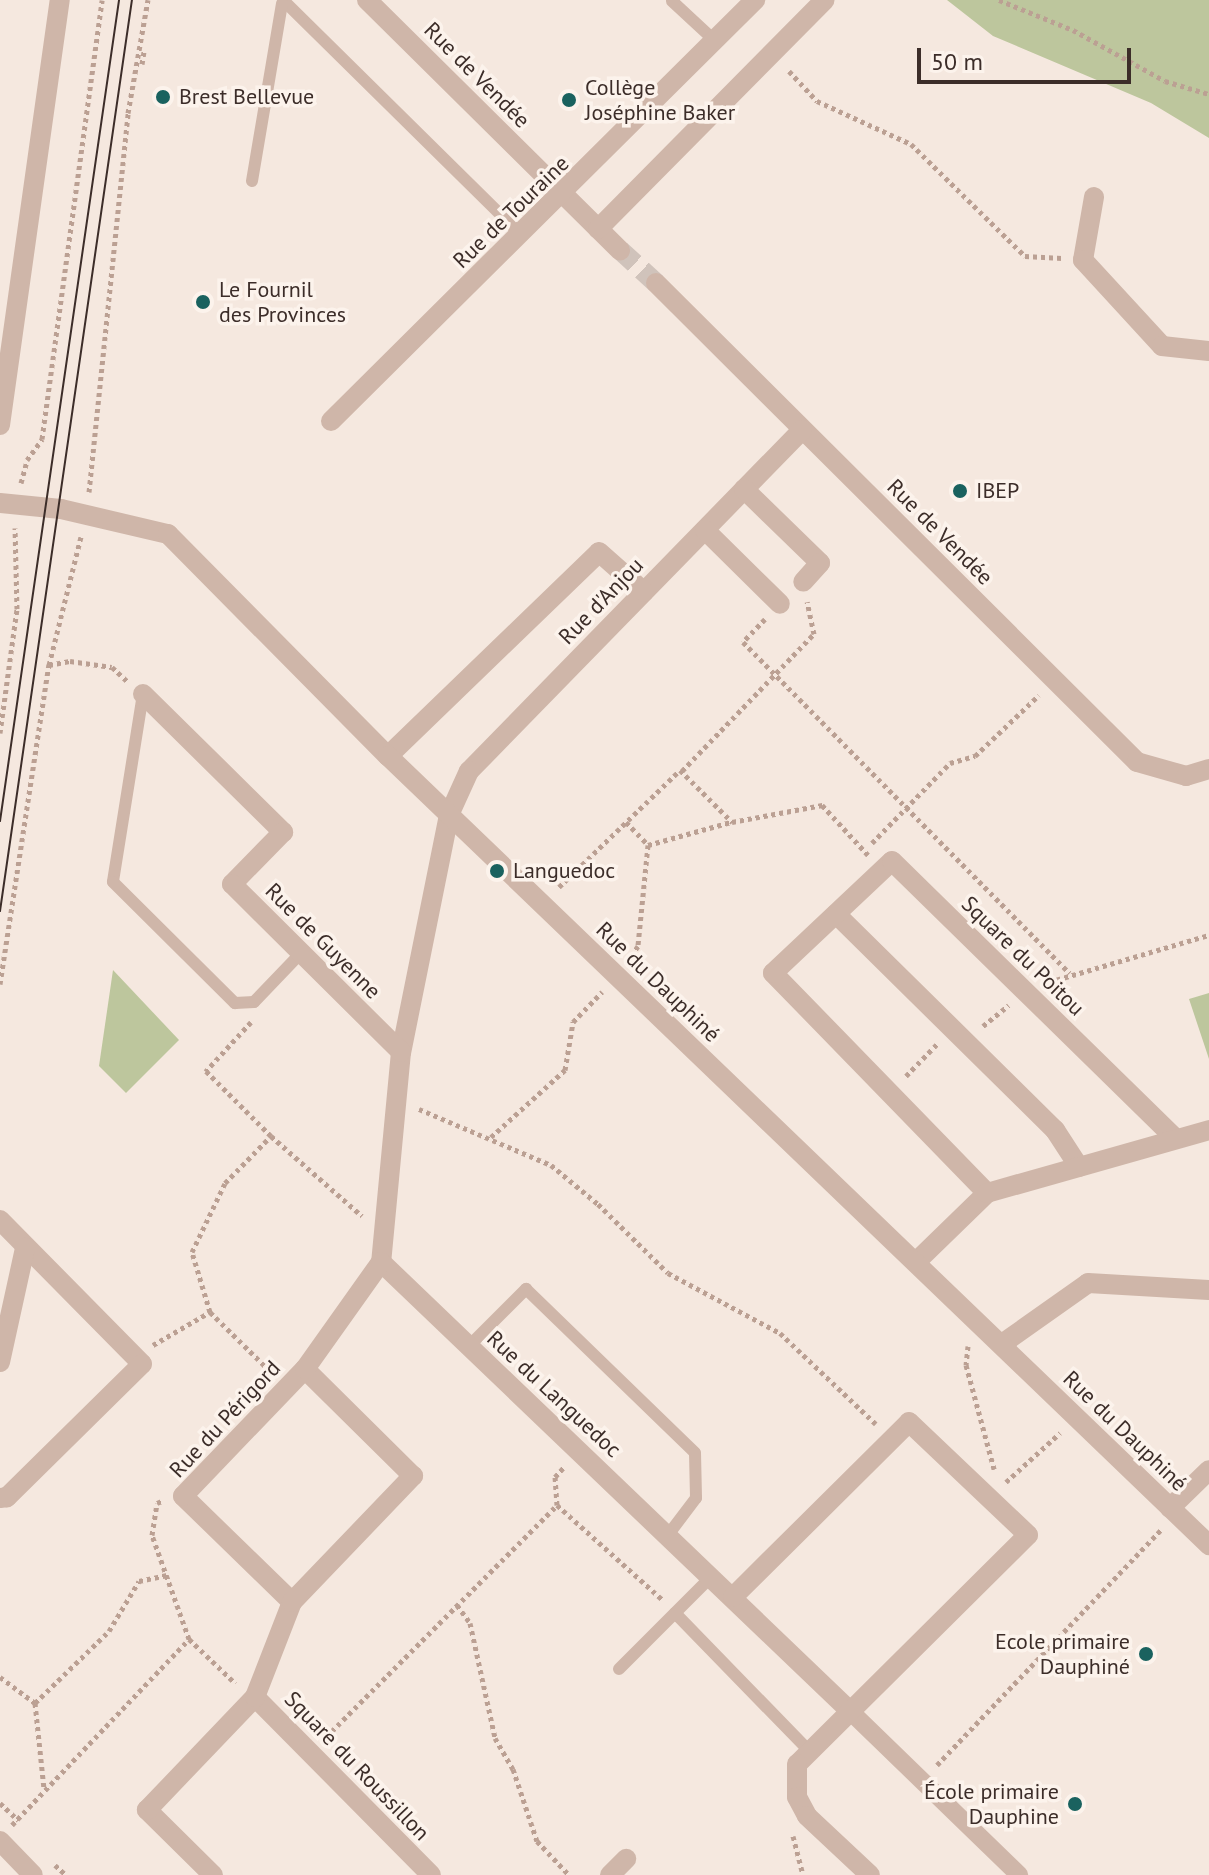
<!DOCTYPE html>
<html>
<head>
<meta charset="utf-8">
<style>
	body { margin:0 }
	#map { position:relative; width:1209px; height:1875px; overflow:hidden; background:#f5e8df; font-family:"PT Sans",sans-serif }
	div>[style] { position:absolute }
	.green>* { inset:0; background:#bdc69d }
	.minor-tunnel>* { height:20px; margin-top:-10px; transform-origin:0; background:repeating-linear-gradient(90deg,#d0c3bb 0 20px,transparent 0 30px) }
	.path>* { height:5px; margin-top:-2.5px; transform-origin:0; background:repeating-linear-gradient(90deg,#bba093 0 4px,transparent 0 8px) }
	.service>* { height:12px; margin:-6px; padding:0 6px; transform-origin:6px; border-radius:6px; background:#cfb6a9 }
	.pedestrian>* { height:18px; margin:-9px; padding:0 9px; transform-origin:9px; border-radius:9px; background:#cfb6a9 }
	.minor>* { height:20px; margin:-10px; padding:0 10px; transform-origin:10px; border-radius:10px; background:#cfb6a9 }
	.tertiary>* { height:20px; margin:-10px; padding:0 10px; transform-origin:10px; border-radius:10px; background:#cfb6a9 }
	.tram>* { height:2px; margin:-1px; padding:0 1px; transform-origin:1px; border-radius:1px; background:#3c2d29 }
	.dots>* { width:22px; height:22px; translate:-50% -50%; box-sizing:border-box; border:4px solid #fcf3ec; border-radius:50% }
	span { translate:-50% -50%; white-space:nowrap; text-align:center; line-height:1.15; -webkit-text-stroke:7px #fcf3ec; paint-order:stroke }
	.street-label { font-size:22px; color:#3c2d29 }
	.poi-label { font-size:22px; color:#3c2d29 }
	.left { translate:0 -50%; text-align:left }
	.right { translate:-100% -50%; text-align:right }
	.scale { position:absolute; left:917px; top:48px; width:214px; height:36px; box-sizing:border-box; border:4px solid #3c2d29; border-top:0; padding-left:10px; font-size:24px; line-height:28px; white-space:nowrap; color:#3c2d29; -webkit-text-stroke:6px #fcf3ec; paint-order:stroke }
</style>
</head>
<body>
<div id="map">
	<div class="green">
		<i style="clip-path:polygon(947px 0,1209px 0,1209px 138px,1151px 103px,993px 36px)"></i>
		<i style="clip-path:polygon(113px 970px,179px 1040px,126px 1093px,99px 1066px)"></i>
		<i style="clip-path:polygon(1209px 993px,1209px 1059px,1189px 999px)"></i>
	</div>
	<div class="minor-tunnel">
		<i style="left:620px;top:250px;width:49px;rotate:42.5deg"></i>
	</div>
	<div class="path">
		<i style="left:999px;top:0;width:80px;rotate:22.1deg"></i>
		<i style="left:1073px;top:30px;width:105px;rotate:29deg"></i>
		<i style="left:1165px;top:81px;width:46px;rotate:16.5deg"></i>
		<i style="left:142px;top:64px;width:13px;rotate:-81deg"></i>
		<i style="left:789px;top:71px;width:41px;rotate:47deg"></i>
		<i style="left:817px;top:101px;width:103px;rotate:24.6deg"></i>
		<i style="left:911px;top:144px;width:160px;rotate:44.5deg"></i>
		<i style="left:1025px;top:256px;width:37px;rotate:3deg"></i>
		<i style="left:21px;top:483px;width:24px;rotate:-75deg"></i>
		<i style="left:27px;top:460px;width:26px;rotate:-54deg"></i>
		<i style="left:42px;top:439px;width:443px;rotate:-82.2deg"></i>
		<i style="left:89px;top:492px;width:381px;rotate:-84.1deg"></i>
		<i style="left:128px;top:113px;width:115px;rotate:-80deg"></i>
		<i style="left:765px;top:619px;width:32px;rotate:134deg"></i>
		<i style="left:743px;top:642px;width:465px;rotate:45.4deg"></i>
		<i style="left:49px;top:665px;width:21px;rotate:-11deg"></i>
		<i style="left:70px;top:661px;width:42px;rotate:8.1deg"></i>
		<i style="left:112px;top:667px;width:21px;rotate:43deg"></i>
		<i style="left:0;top:733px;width:125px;rotate:-82.2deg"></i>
		<i style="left:17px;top:609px;width:81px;rotate:-91.4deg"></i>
		<i style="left:682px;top:771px;width:190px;rotate:-46.1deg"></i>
		<i style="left:814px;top:634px;width:33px;rotate:-102deg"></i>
		<i style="left:626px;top:822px;width:32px;rotate:46deg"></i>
		<i style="left:648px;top:845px;width:101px;rotate:95.7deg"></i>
		<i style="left:638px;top:946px;width:12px;rotate:125deg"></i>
		<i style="left:872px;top:843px;width:112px;rotate:-45.7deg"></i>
		<i style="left:950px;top:763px;width:26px;rotate:-16deg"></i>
		<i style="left:975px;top:756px;width:88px;rotate:-43.6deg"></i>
		<i style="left:648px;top:845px;width:86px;rotate:-15.5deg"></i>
		<i style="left:559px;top:887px;width:168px;rotate:-44deg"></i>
		<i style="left:680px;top:770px;width:74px;rotate:45deg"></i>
		<i style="left:732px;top:822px;width:92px;rotate:-10.7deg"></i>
		<i style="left:822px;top:805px;width:68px;rotate:47.4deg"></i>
		<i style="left:1049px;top:982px;width:167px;rotate:-16.4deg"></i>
		<i style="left:0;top:984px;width:323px;rotate:-81.3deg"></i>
		<i style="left:49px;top:665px;width:132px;rotate:-76deg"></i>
		<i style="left:251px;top:1022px;width:67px;rotate:132.6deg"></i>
		<i style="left:206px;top:1071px;width:92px;rotate:45deg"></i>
		<i style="left:983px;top:1026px;width:33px;rotate:-39deg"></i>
		<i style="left:906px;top:1076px;width:46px;rotate:-45.9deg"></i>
		<i style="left:419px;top:1109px;width:143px;rotate:23deg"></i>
		<i style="left:551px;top:1165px;width:61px;rotate:39.7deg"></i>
		<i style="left:598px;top:1204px;width:98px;rotate:44.6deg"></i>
		<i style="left:668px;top:1273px;width:127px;rotate:28.2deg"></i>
		<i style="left:780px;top:1333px;width:132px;rotate:43.5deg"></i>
		<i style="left:491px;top:1137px;width:100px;rotate:-42.2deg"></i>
		<i style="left:565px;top:1070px;width:49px;rotate:-80.5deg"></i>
		<i style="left:573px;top:1022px;width:42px;rotate:-46deg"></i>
		<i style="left:210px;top:1312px;width:63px;rotate:-106.7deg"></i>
		<i style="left:192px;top:1252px;width:76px;rotate:-64.4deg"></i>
		<i style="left:225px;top:1183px;width:66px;rotate:-45.6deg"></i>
		<i style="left:271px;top:1136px;width:121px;rotate:41.3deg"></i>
		<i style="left:153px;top:1345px;width:66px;rotate:-30.1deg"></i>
		<i style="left:210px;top:1312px;width:87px;rotate:44.5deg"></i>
		<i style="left:968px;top:1346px;width:19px;rotate:96deg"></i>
		<i style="left:966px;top:1365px;width:108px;rotate:74.9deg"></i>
		<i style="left:1006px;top:1482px;width:73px;rotate:-42.2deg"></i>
		<i style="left:557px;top:1505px;width:142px;rotate:41.9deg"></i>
		<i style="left:457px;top:1605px;width:22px;rotate:54deg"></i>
		<i style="left:470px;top:1623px;width:118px;rotate:77.7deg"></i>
		<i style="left:495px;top:1738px;width:36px;rotate:60deg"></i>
		<i style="left:513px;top:1769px;width:76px;rotate:71.6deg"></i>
		<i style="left:537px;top:1841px;width:47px;rotate:46.7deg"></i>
		<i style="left:189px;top:1639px;width:64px;rotate:43.7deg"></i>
		<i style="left:0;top:1677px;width:44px;rotate:36.6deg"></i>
		<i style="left:35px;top:1703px;width:86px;rotate:84deg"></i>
		<i style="left:35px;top:1703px;width:103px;rotate:-44.2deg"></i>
		<i style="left:109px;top:1631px;width:58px;rotate:-59deg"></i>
		<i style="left:139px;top:1581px;width:30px;rotate:-12deg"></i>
		<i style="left:326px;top:1737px;width:327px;rotate:-45.1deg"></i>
		<i style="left:557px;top:1505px;width:28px;rotate:-94deg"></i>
		<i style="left:555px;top:1477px;width:15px;rotate:-48deg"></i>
		<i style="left:937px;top:1765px;width:325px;rotate:-46.4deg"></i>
		<i style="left:0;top:1803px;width:25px;rotate:43deg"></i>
		<i style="left:12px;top:1825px;width:257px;rotate:-46.4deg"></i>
		<i style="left:189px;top:1639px;width:110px;rotate:-109.6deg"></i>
		<i style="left:152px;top:1535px;width:32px;rotate:-81deg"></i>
		<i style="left:157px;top:1503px;width:5px;rotate:-22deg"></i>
		<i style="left:793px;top:1836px;width:40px;rotate:75.6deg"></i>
		<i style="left:55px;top:1865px;width:15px;rotate:42deg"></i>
	</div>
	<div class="service">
		<i style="left:283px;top:0;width:334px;rotate:44.6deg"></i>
		<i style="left:672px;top:1px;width:59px;rotate:42.9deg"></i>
		<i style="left:252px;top:181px;width:180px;rotate:-80.4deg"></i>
		<i style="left:143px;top:694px;width:190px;rotate:99.1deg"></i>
		<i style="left:113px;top:882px;width:172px;rotate:44.8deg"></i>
		<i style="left:235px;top:1003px;width:19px;rotate:-3deg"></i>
		<i style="left:254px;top:1002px;width:68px;rotate:-46.2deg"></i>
		<i style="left:469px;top:1346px;width:81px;rotate:-45deg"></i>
		<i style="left:526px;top:1289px;width:235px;rotate:44.1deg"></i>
		<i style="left:695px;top:1453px;width:45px;rotate:88.7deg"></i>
		<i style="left:696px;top:1498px;width:46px;rotate:127.1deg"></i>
		<i style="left:675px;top:1613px;width:192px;rotate:45.8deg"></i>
		<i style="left:619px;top:1669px;width:130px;rotate:-45deg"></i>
	</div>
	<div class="pedestrian">
		<i style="left:849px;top:1710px;width:237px;rotate:44.1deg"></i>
	</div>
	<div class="minor">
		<i style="left:367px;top:0;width:356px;rotate:44.7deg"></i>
		<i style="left:1094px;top:197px;width:64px;rotate:99.9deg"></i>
		<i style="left:1083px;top:260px;width:117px;rotate:47.4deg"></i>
		<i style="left:1162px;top:346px;width:47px;rotate:6.1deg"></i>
		<i style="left:598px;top:229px;width:322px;rotate:-45.3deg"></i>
		<i style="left:656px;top:283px;width:679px;rotate:44.88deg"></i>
		<i style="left:1137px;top:762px;width:51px;rotate:15.9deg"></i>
		<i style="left:1186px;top:776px;width:24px;rotate:-17deg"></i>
		<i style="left:331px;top:421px;width:598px;rotate:-44.8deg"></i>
		<i style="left:802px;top:430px;width:477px;rotate:134.3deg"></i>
		<i style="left:469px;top:771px;width:48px;rotate:114.4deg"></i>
		<i style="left:449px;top:815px;width:242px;rotate:101.4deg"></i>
		<i style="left:401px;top:1052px;width:211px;rotate:95.4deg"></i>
		<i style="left:381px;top:1262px;width:648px;rotate:43.75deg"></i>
		<i style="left:744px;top:489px;width:106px;rotate:44.2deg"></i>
		<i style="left:820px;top:563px;width:25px;rotate:132deg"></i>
		<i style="left:705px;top:530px;width:105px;rotate:44.6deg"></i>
		<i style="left:143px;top:694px;width:197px;rotate:44.6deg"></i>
		<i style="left:283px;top:832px;width:73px;rotate:134.4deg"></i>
		<i style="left:232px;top:884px;width:238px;rotate:44.8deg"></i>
		<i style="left:388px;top:756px;width:293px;rotate:-44deg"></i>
		<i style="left:599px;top:552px;width:60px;rotate:41.6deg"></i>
		<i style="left:836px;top:914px;width:308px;rotate:44.6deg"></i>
		<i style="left:1055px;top:1130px;width:44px;rotate:57deg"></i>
		<i style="left:987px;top:1193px;width:307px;rotate:-134.2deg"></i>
		<i style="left:773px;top:973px;width:163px;rotate:-43.3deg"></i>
		<i style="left:892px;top:861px;width:397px;rotate:44.4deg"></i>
		<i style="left:0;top:1220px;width:202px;rotate:45.4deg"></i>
		<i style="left:142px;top:1364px;width:190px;rotate:135.4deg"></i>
		<i style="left:7px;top:1497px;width:7px;rotate:172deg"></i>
		<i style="left:916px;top:1262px;width:99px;rotate:-44.2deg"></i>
		<i style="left:987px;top:1193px;width:231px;rotate:-15.8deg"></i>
		<i style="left:1002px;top:1344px;width:105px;rotate:-35.3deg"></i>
		<i style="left:1088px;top:1283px;width:121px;rotate:3.3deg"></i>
		<i style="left:0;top:1362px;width:117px;rotate:-77.6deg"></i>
		<i style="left:1170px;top:1508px;width:54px;rotate:-44.3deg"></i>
		<i style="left:733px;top:1597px;width:248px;rotate:-44.8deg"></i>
		<i style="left:909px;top:1422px;width:164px;rotate:43.5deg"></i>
		<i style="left:1028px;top:1535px;width:325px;rotate:135.2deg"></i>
		<i style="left:797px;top:1764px;width:33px;rotate:90deg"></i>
		<i style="left:797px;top:1797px;width:21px;rotate:62deg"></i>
		<i style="left:807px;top:1816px;width:86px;rotate:43.1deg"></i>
		<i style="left:292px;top:1602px;width:152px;rotate:-135.8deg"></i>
		<i style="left:183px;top:1496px;width:176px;rotate:-46.2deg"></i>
		<i style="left:255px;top:1697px;width:250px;rotate:45.3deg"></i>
		<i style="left:213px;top:1875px;width:93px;rotate:-135.4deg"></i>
		<i style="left:147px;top:1810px;width:156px;rotate:-46.3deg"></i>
		<i style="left:255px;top:1697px;width:102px;rotate:-68.7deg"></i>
		<i style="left:292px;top:1602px;width:175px;rotate:-46.2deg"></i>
		<i style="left:413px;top:1476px;width:152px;rotate:-135.3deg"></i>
		<i style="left:305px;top:1369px;width:131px;rotate:-54.6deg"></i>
		<i style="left:610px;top:1875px;width:23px;rotate:-45deg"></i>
	</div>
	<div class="tertiary">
		<i style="left:0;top:425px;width:429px;rotate:-82deg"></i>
		<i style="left:0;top:503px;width:61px;rotate:5.6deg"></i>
		<i style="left:61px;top:509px;width:110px;rotate:13.2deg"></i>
		<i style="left:168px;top:534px;width:313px;rotate:45.3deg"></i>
		<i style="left:388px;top:756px;width:1139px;rotate:43.86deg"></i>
		<i style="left:0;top:1841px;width:47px;rotate:45.9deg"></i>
	</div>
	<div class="tram">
		<i style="left:0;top:821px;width:830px;rotate:-81.75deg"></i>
		<i style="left:0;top:911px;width:921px;rotate:-81.76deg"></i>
	</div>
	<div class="dots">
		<i style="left:163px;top:97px;background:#1a625f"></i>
		<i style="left:569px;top:100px;background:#1a625f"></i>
		<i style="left:203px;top:302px;background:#1a625f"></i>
		<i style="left:960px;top:491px;background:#1a625f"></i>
		<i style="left:497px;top:871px;background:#1a625f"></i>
		<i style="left:1146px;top:1654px;background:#1a625f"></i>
		<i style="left:1075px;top:1804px;background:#1a625f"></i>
	</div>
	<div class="street-label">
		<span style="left:477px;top:75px;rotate:45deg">Rue de Vendée</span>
		<span style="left:511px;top:212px;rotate:-44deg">Rue de Touraine</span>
		<span style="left:940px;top:532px;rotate:45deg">Rue de Vendée</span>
		<span style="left:601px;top:601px;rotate:-46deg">Rue d'Anjou</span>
		<span style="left:323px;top:941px;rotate:45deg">Rue de Guyenne</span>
		<span style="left:1023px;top:956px;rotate:44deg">Square du Poitou</span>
		<span style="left:658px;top:982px;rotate:44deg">Rue du Dauphiné</span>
		<span style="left:554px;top:1394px;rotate:43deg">Rue du Languedoc</span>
		<span style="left:225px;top:1419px;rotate:-47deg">Rue du Périgord</span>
		<span style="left:1125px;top:1431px;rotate:44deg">Rue du Dauphiné</span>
		<span style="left:357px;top:1766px;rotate:46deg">Square du Roussillon</span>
	</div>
	<div class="poi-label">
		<span class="left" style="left:585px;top:100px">Collège<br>Joséphine Baker</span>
		<span class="left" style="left:179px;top:97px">Brest Bellevue</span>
		<span class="left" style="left:219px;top:302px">Le Fournil<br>des Provinces</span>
		<span class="left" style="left:976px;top:491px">IBEP</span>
		<span class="left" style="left:513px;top:871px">Languedoc</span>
		<span class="right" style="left:1130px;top:1654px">Ecole primaire<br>Dauphiné</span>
		<span class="right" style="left:1059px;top:1804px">École primaire<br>Dauphine</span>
	</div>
	<div class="scale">50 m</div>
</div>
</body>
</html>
